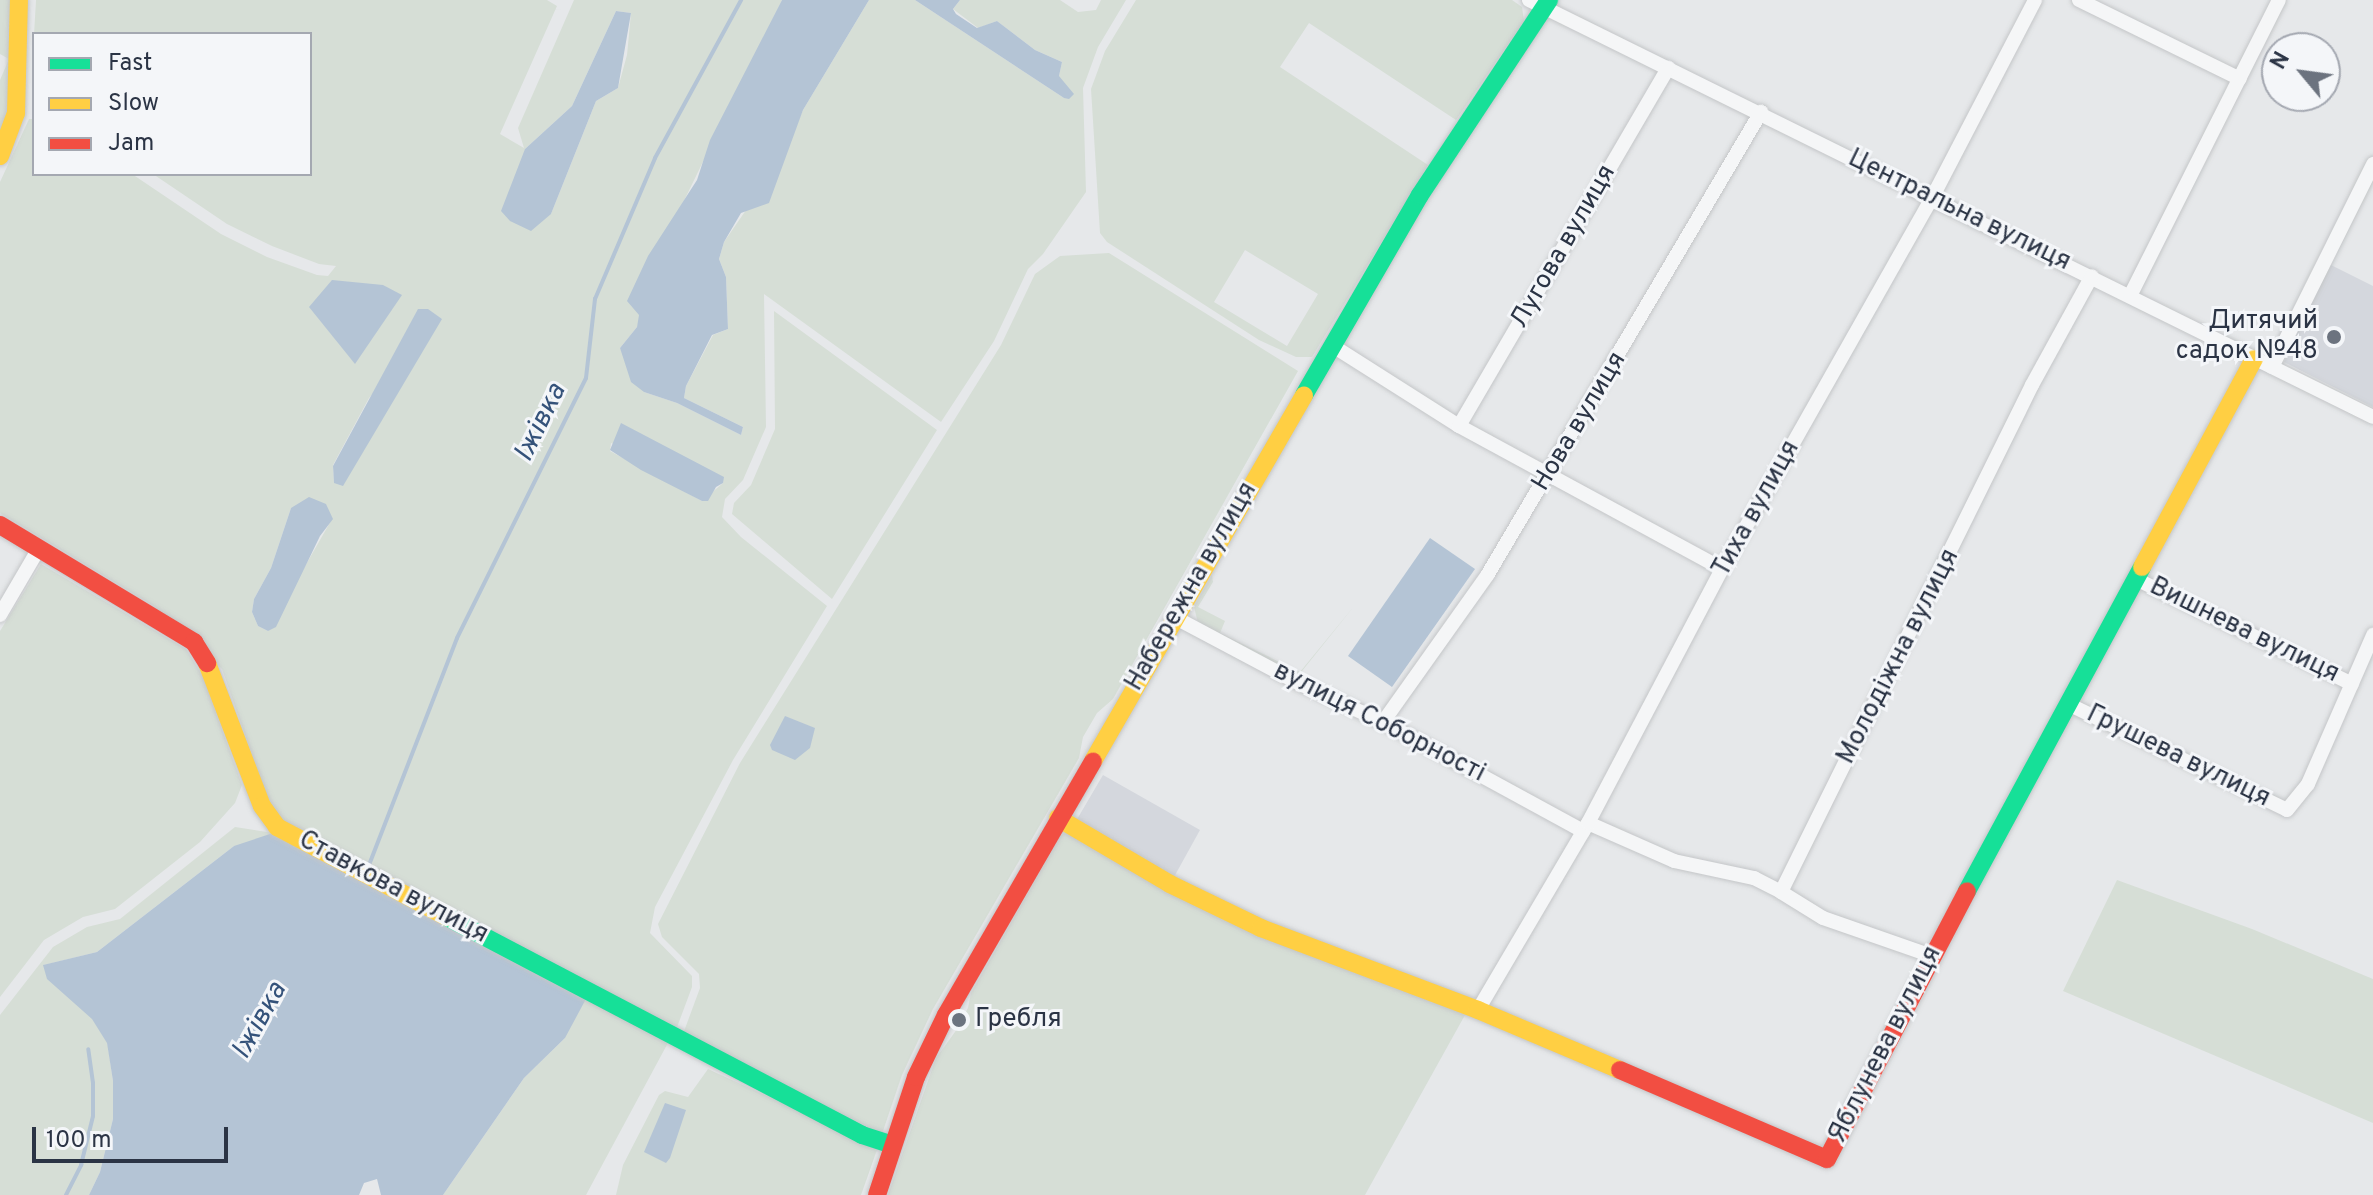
<!DOCTYPE html>
<html>
<head>
<meta charset="utf-8">
<style>
	body { margin:0 }
	#map { position:relative; width:2373px; height:1195px; overflow:hidden; background:#e6e8ea; font-family:Overpass,sans-serif }
	div>[style] { position:absolute }
	.built>* { inset:0; background:#d4d7dd }
	.green>* { inset:0; background:#d6ded6 }
	.water>* { inset:0; background:#b4c4d5 }
	.stream>* { height:4px; margin:-2px; padding:0 2px; transform-origin:2px; border-radius:2px; background:#b4c4d5 }
	.roads { filter:drop-shadow(0 0 2px #c4c6c8) drop-shadow(0 0 2px #c4c6c8) }
	.street>* { height:14px; margin:-7px; padding:0 7px; transform-origin:7px; border-radius:7px; background:#f5f6f7 }
	.fast>* { height:18px; margin:-9px; padding:0 9px; transform-origin:9px; border-radius:9px; background:#16e098 }
	.slow>* { height:18px; margin:-9px; padding:0 9px; transform-origin:9px; border-radius:9px; background:#ffcf43 }
	.jam>* { height:18px; margin:-9px; padding:0 9px; transform-origin:9px; border-radius:9px; background:#f24e42 }
	.dots>* { width:22px; height:22px; translate:-50% -50%; box-sizing:border-box; border:4px solid #f4f6f9; border-radius:50% }
	span { translate:-50% -50%; white-space:nowrap; text-align:center; line-height:1.15; -webkit-text-stroke:6px #f4f6f9; paint-order:stroke }
	.street-label { font-size:26px; color:#2b3445 }
	.poi-label { font-size:26px; color:#2b3445 }
	.right { translate:-100% -50%; text-align:right }
	.left { translate:0 -50%; text-align:left }
	.water-label { font-size:28px; color:#34527a; font-style:italic }
	.legend { position:absolute; left:32px; top:32px; width:280px; height:144px; box-sizing:border-box; background:#f4f6f9; border:2px solid #a4a8b1; margin:0; padding:10px 14px; list-style:none; font-size:24px; color:#2b3445 }
	.legend li { display:flex; align-items:center; gap:16px; height:40px }
	.legend b { width:40px; border:2px solid #a4a8b1 }
	.north { position:absolute; left:2261px; top:32px; width:80px; height:80px; box-sizing:border-box; background:#f4f6f9; border:2px solid #a4a8b1; border-radius:50%; rotate:299deg; font-size:22px; font-weight:700; line-height:32px; text-align:center; color:#2b3445 }
	.north::after { content:''; display:block; margin:auto; width:28px; height:36px; background:#6c737f; clip-path:polygon(50% 0,100% 100%,50% 72%,0 100%) }
	.scale { position:absolute; left:32px; top:1127px; width:196px; height:36px; box-sizing:border-box; border:4px solid #2b3445; border-top:0; padding-left:10px; font-size:24px; line-height:28px; white-space:nowrap; color:#2b3445; -webkit-text-stroke:6px #f4f6f9; paint-order:stroke }
</style>
</head>
<body>
<div id="map">
	<div class="built">
		<i style="clip-path:polygon(2329px 264px,2373px 286px,2373px 407px,2284px 362px)"></i>
		<i style="clip-path:polygon(1103px 775px,1200px 830px,1174px 877px,1076px 821px)"></i>
	</div>
	<div class="green">
		<i style="clip-path:polygon(0 0,10px 0,8px 112px,0 135px,0 80px,9px 59px,0 54px)"></i>
		<i style="clip-path:polygon(evenodd,36px 0,547px 0,557px 6px,500px 134px,524px 148px,518px 128px,574px 0,782px 0,678px 213px,637px 327px,620px 348px,644px 392px,677px 403px,741px 435px,743px 427px,684px 398px,686px 386px,713px 335px,728px 329px,726px 277px,719px 259px,724px 242px,784px 155px,803px 110px,869px 0,915px 0,1064px 98px,1059px 76px,1062px 62px,1035px 50px,997px 21px,978px 28px,953px 9px,960px 0,1060px 0,1078px 12px,1096px 10px,1101px 0,1126px 0,1098px 47px,1083px 88px,1086px 192px,1043px 254px,1028px 269px,994px 341px,941px 422px,764px 294px,766px 427px,743px 480px,725px 499px,722px 517px,741px 537px,827px 606px,733px 760px,655px 907px,650px 933px,692px 976px,692px 987px,676px 1030px,283px 821px,269px 803px,222px 669px,154px 606px,0 513px,0 182px,29px 119px,34px 119px,34px 174px,132px 174px,221px 234px,267px 257px,317px 275px,328px 276px,336px 266px,319px 264px,272px 246px,227px 224px,153px 174px,310px 174px,310px 34px,34px 34px,36px 0,616px 11px,631px 13px,627px 55px,618px 88px,596px 101px,551px 214px,525px 149px,572px 106px,616px 11px,36px 0,442px 318px,401px 384px,334px 483px,333px 465px,369px 398px,442px 318px,36px 0,611px 443px,723px 483px,702px 501px,610px 451px,611px 443px,36px 0,291px 508px,332px 519px,268px 631px,258px 626px,252px 612px,254px 599px,271px 568px,291px 508px)"></i>
		<i style="clip-path:polygon(evenodd,1136px 0,1512px 0,1522px 7px,1524px 21px,1456px 120px,1309px 23px,1280px 67px,1428px 165px,1312px 357px,1296px 357px,1259px 340px,1107px 242px,1100px 233px,1091px 89px,1105px 51px,1136px 0,1245px 250px,1318px 294px,1287px 346px,1214px 302px,1245px 250px)"></i>
		<i style="clip-path:polygon(1109px 253px,1298px 371px,1113px 699px,1097px 713px,1083px 737px,1079px 758px,933px 1009px,902px 1075px,882px 1134px,683px 1034px,700px 988px,699px 974px,662px 937px,658px 924px,740px 763px,1001px 345px,1035px 274px,1060px 256px)"></i>
		<i style="clip-path:polygon(774px 311px,937px 430px,832px 599px,732px 514px,734px 503px,751px 485px,775px 429px)"></i>
		<i style="clip-path:polygon(41px 564px,186px 649px,203px 677px,242px 785px,235px 803px,200px 842px,115px 909px,83px 917px,44px 940px,0 997px,0 631px)"></i>
		<i style="clip-path:polygon(1212px 575px,1213px 582px,1198px 607px,1225px 621px,1220px 633px,1300px 672px,1355px 605px,1298px 676px,1198px 623px,1194px 607px)"></i>
		<i style="clip-path:polygon(235px 827px,273px 833px,669px 1041px,586px 1195px,443px 1195px,524px 1078px,565px 1038px,234px 846px,97px 952px,44px 965px,101px 999px,113px 1081px,113px 1119px,100px 1172px,89px 1195px,0 1195px,0 1015px,53px 947px,87px 927px,120px 919px)"></i>
		<i style="clip-path:polygon(1070px 831px,1465px 1015px,1365px 1195px,888px 1195px,936px 1058px,955px 1032px,968px 1008px,971px 993px,1061px 835px)"></i>
		<i style="clip-path:polygon(2117px 880px,2252px 929px,2373px 979px,2373px 1123px,2063px 991px)"></i>
		<i style="clip-path:polygon(708px 1069px,878px 1147px,861px 1195px,616px 1195px,623px 1165px,659px 1095px,665px 1091px,688px 1097px)"></i>
	</div>
	<div class="water">
		<i style="clip-path:polygon(782px 0,869px 0,803px 110px,769px 203px,741px 213px,724px 242px,719px 259px,726px 277px,728px 329px,712px 335px,686px 386px,684px 398px,743px 427px,741px 435px,677px 403px,644px 392px,631px 382px,620px 348px,637px 327px,639px 315px,627px 301px,648px 256px,697px 180px,710px 140px)"></i>
		<i style="clip-path:polygon(915px 0,960px 0,953px 9px,956px 14px,977px 28px,997px 21px,1035px 50px,1062px 62px,1059px 76px,1074px 94px,1069px 99px,1064px 98px)"></i>
		<i style="clip-path:polygon(616px 11px,631px 13px,618px 88px,596px 101px,551px 214px,531px 231px,510px 221px,501px 211px,525px 149px,572px 106px)"></i>
		<i style="clip-path:polygon(332px 280px,383px 285px,402px 295px,355px 364px,309px 307px)"></i>
		<i style="clip-path:polygon(418px 309px,428px 309px,442px 319px,343px 486px,334px 483px,333px 466px)"></i>
		<i style="clip-path:polygon(621px 423px,724px 477px,723px 483px,716px 487px,708px 501px,702px 501px,641px 470px,610px 450px)"></i>
		<i style="clip-path:polygon(309px 497px,326px 504px,333px 519px,320px 536px,276px 627px,268px 631px,258px 626px,252px 612px,254px 599px,271px 568px,291px 508px)"></i>
		<i style="clip-path:polygon(1430px 538px,1475px 569px,1392px 687px,1348px 656px)"></i>
		<i style="clip-path:polygon(785px 716px,815px 728px,810px 748px,795px 760px,772px 750px,770px 745px)"></i>
		<i style="clip-path:polygon(273px 833px,587px 997px,565px 1038px,524px 1078px,443px 1195px,381px 1195px,377px 1179px,364px 1183px,359px 1195px,89px 1195px,100px 1172px,113px 1119px,113px 1081px,107px 1043px,92px 1019px,47px 979px,43px 965px,97px 952px,234px 846px)"></i>
		<i style="clip-path:polygon(665px 1103px,686px 1110px,670px 1158px,666px 1163px,644px 1152px)"></i>
	</div>
	<div class="stream">
		<i style="left:369px;top:865px;width:243px;rotate:-68.8deg"></i>
		<i style="left:457px;top:638px;width:290px;rotate:-63.6deg"></i>
		<i style="left:586px;top:378px;width:80px;rotate:-83.5deg"></i>
		<i style="left:595px;top:299px;width:153px;rotate:-66.9deg"></i>
		<i style="left:655px;top:158px;width:180px;rotate:-61.4deg"></i>
		<i style="left:66px;top:1195px;width:34px;rotate:-63deg"></i>
		<i style="left:81px;top:1165px;width:50px;rotate:-76.2deg"></i>
		<i style="left:93px;top:1116px;width:33px;rotate:-90deg"></i>
		<i style="left:93px;top:1083px;width:34px;rotate:-98deg"></i>
	</div>
	<div class="roads">
		<div class="street">
			<i style="left:1529px;top:0;width:941px;rotate:26.29deg"></i>
			<i style="left:2079px;top:0;width:179px;rotate:26.1deg"></i>
			<i style="left:2130px;top:296px;width:331px;rotate:-63.3deg"></i>
			<i style="left:1333px;top:346px;width:149px;rotate:32.4deg"></i>
			<i style="left:1459px;top:426px;width:299px;rotate:28.5deg"></i>
			<i style="left:2272px;top:367px;width:227px;rotate:-63.5deg"></i>
			<i style="left:1459px;top:426px;width:415px;rotate:-59.7deg"></i>
			<i style="left:2136px;top:579px;width:240px;rotate:25.9deg"></i>
			<i style="left:0;top:615px;width:75px;rotate:-59.7deg"></i>
			<i style="left:1174px;top:617px;width:143px;rotate:28deg"></i>
			<i style="left:1300px;top:684px;width:91px;rotate:24.6deg"></i>
			<i style="left:1383px;top:722px;width:228px;rotate:28.6deg"></i>
			<i style="left:2068px;top:704px;width:243px;rotate:25.8deg"></i>
			<i style="left:2287px;top:810px;width:33px;rotate:-51deg"></i>
			<i style="left:2308px;top:784px;width:163px;rotate:-66.4deg"></i>
			<i style="left:1383px;top:722px;width:181px;rotate:-54.6deg"></i>
			<i style="left:1488px;top:574px;width:537px;rotate:-59.42deg"></i>
			<i style="left:1588px;top:823px;width:94px;rotate:23.8deg"></i>
			<i style="left:1674px;top:861px;width:82px;rotate:12deg"></i>
			<i style="left:1754px;top:878px;width:30px;rotate:27deg"></i>
			<i style="left:1932px;top:956px;width:115px;rotate:-160.8deg"></i>
			<i style="left:1823px;top:918px;width:49px;rotate:-148.2deg"></i>
			<i style="left:1781px;top:892px;width:566px;rotate:-63.66deg"></i>
			<i style="left:2032px;top:385px;width:124px;rotate:-61.2deg"></i>
			<i style="left:1478px;top:1010px;width:217px;rotate:-59.5deg"></i>
			<i style="left:1588px;top:823px;width:287px;rotate:-62.2deg"></i>
			<i style="left:1722px;top:569px;width:426px;rotate:-60.5deg"></i>
			<i style="left:1932px;top:198px;width:223px;rotate:-62.5deg"></i>
		</div>
		<div class="fast">
			<i style="left:1304px;top:395px;width:231px;rotate:-59.9deg"></i>
			<i style="left:1420px;top:195px;width:234px;rotate:-56.5deg"></i>
			<i style="left:1967px;top:891px;width:368px;rotate:-61.6deg"></i>
			<i style="left:447px;top:917px;width:469px;rotate:27.7deg"></i>
			<i style="left:862px;top:1135px;width:32px;rotate:18deg"></i>
		</div>
		<div class="slow">
			<i style="left:0;top:156px;width:46px;rotate:-69.6deg"></i>
			<i style="left:16px;top:113px;width:113px;rotate:-88.5deg"></i>
			<i style="left:2142px;top:567px;width:236px;rotate:-61.7deg"></i>
			<i style="left:207px;top:663px;width:153px;rotate:69deg"></i>
			<i style="left:262px;top:806px;width:26px;rotate:54deg"></i>
			<i style="left:277px;top:827px;width:192px;rotate:27.9deg"></i>
			<i style="left:1093px;top:761px;width:422px;rotate:-60deg"></i>
			<i style="left:1058px;top:818px;width:130px;rotate:30.5deg"></i>
			<i style="left:1170px;top:884px;width:101px;rotate:25.8deg"></i>
			<i style="left:1261px;top:928px;width:232px;rotate:20.7deg"></i>
			<i style="left:1478px;top:1010px;width:154px;rotate:22.9deg"></i>
		</div>
		<div class="jam">
			<i style="left:0;top:525px;width:227px;rotate:31.1deg"></i>
			<i style="left:194px;top:642px;width:25px;rotate:58deg"></i>
			<i style="left:1620px;top:1070px;width:225px;rotate:23.3deg"></i>
			<i style="left:1827px;top:1159px;width:302px;rotate:-62.4deg"></i>
			<i style="left:877px;top:1195px;width:124px;rotate:-71.7deg"></i>
			<i style="left:916px;top:1077px;width:69px;rotate:-64.2deg"></i>
			<i style="left:946px;top:1015px;width:293px;rotate:-59.9deg"></i>
		</div>
	</div>
	<div class="dots">
		<i style="left:2334px;top:337px;background:#6c737f"></i>
		<i style="left:959px;top:1020px;background:#6c737f"></i>
	</div>
	<div class="street-label">
		<span style="left:1959px;top:211px;rotate:26deg">Центральна вулиця</span>
		<span style="left:1564px;top:247px;rotate:-60deg">Лугова вулиця</span>
		<span style="left:1580px;top:422px;rotate:-59deg">Нова вулиця</span>
		<span style="left:1757px;top:509px;rotate:-61deg">Тиха вулиця</span>
		<span style="left:1192px;top:587px;rotate:-60deg">Набережна вулиця</span>
		<span style="left:2244px;top:631px;rotate:26deg">Вишнева вулиця</span>
		<span style="left:1899px;top:657px;rotate:-63deg">Молодіжна вулиця</span>
		<span style="left:1379px;top:723px;rotate:27deg">вулиця Соборності</span>
		<span style="left:2178px;top:757px;rotate:26deg">Грушева вулиця</span>
		<span style="left:393px;top:888px;rotate:28deg">Ставкова вулиця</span>
		<span style="left:1886px;top:1045px;rotate:-63deg">Яблунева вулиця</span>
	</div>
	<div class="poi-label">
		<span class="right" style="left:2318px;top:337px">Дитячий<br>садок №48</span>
		<span class="left" style="left:975px;top:1020px">Гребля</span>
	</div>
	<div class="water-label">
		<span style="left:541px;top:423px;rotate:-64deg">Іжівка</span>
		<span style="left:260px;top:1021px;rotate:-61deg">Іжівка</span>
	</div>
	<ul class="legend">
	<li><b style="height:10px;background:#16e098"></b>Fast</li>
	<li><b style="height:10px;background:#ffcf43"></b>Slow</li>
	<li><b style="height:10px;background:#f24e42"></b>Jam</li>
	</ul>
	<div class="north">N</div>
	<div class="scale">100 m</div>
</div>
</body>
</html>
